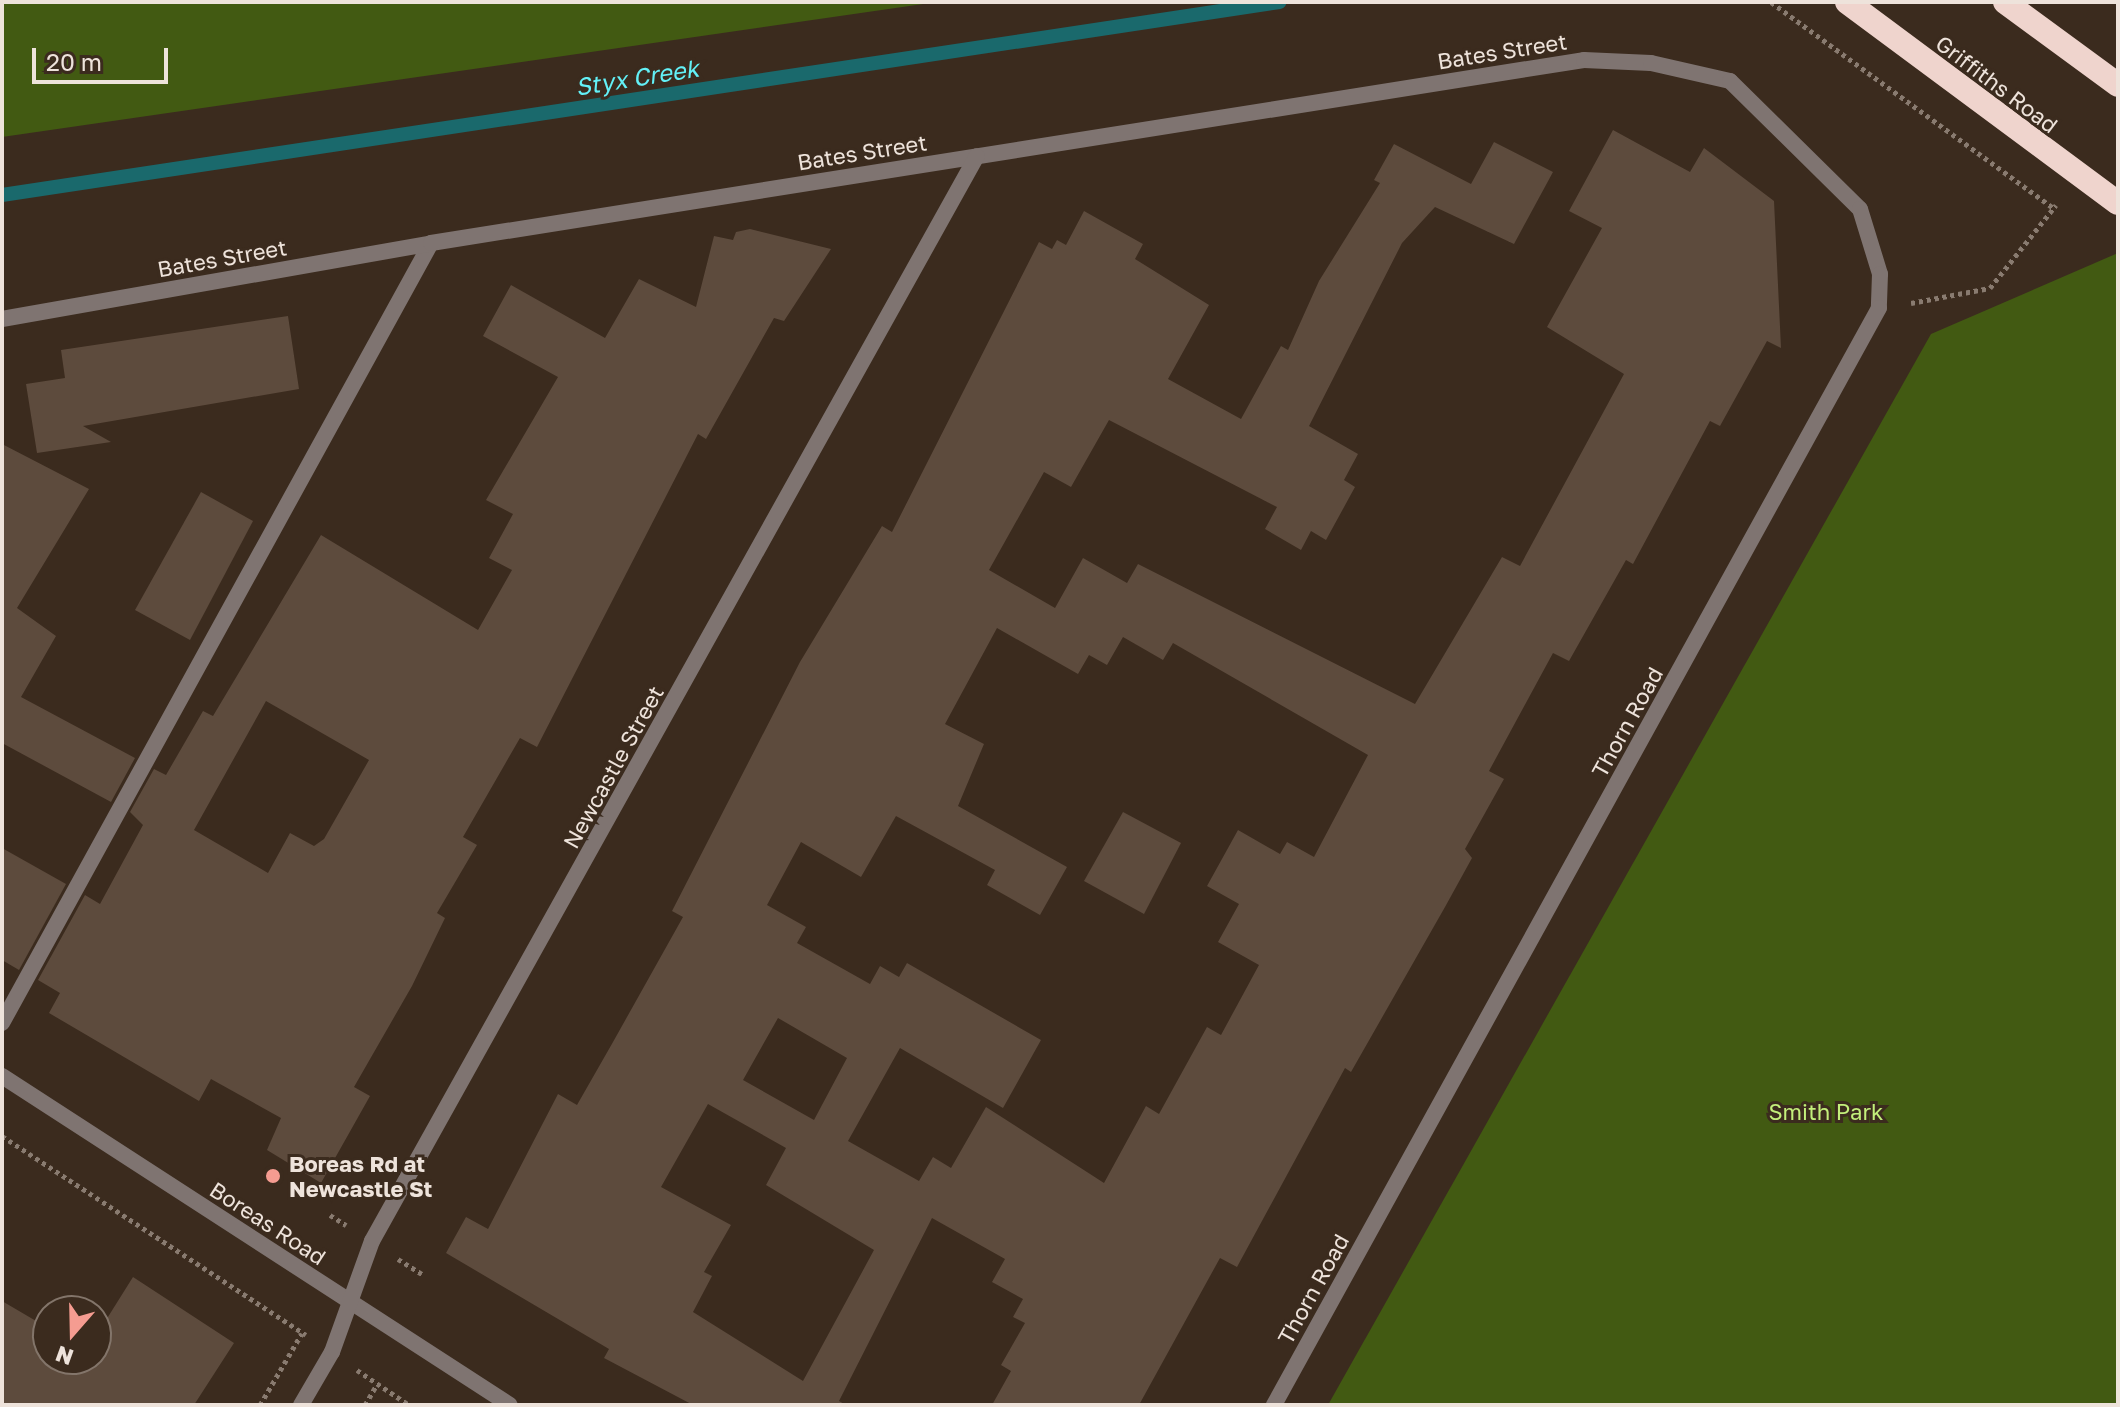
<!DOCTYPE html>
<html>
<head>
<meta charset="utf-8">
<style>
	body { margin:0 }
	#map { position:relative; width:2120px; height:1407px; overflow:hidden; background:#3b2b1e; font-family:"Golos Text",sans-serif }
	div>[style] { position:absolute }
	.green>* { inset:0; background:#425a12 }
	.stream>* { height:14px; margin:-7px; padding:0 7px; transform-origin:7px; border-radius:7px; background:#1a696c }
	.building>* { inset:0; background:#5d4b3d }
	.path>* { height:5px; margin-top:-2.5px; transform-origin:0; background:repeating-linear-gradient(90deg,#897b70 0 4px,transparent 0 8px) }
	.lane>* { height:16px; margin:-8px; padding:0 8px; transform-origin:8px; border-radius:8px; background:#7f7471 }
	.street>* { height:16px; margin:-8px; padding:0 8px; transform-origin:8px; border-radius:8px; background:#7f7471 }
	.highway>* { height:24px; margin:-12px; padding:0 12px; transform-origin:12px; border-radius:12px; background:#efd4cd }
	.dots>* { width:22px; height:22px; translate:-50% -50%; box-sizing:border-box; border:4px solid #3b2b1e; border-radius:50% }
	span { translate:-50% -50%; white-space:nowrap; text-align:center; line-height:1.15; -webkit-text-stroke:6px #3b2b1e; paint-order:stroke }
	.street-label { font-size:22px; color:#eee3db }
	.park-label { font-size:22px; color:#c3ef7b }
	.poi-label { font-size:22px; color:#eee3db; font-weight:700 }
	.left { translate:0 -50%; text-align:left }
	.water-label { font-size:24px; color:#63f1f7; font-style:italic }
	.frame { position:absolute; inset:0; border:4px solid #eee3db; pointer-events:none }
	.north { position:absolute; left:32px; top:1295px; width:80px; height:80px; box-sizing:border-box; background:#3b2b1e; border:2px solid #83756a; border-radius:50%; rotate:200deg; font-size:22px; font-weight:700; line-height:32px; text-align:center; color:#eee3db }
	.north::after { content:''; display:block; margin:auto; width:28px; height:36px; background:#f59c91; clip-path:polygon(50% 0,100% 100%,50% 72%,0 100%) }
	.scale { position:absolute; left:32px; top:48px; width:136px; height:36px; box-sizing:border-box; border:4px solid #eee3db; border-top:0; padding-left:10px; font-size:24px; line-height:28px; white-space:nowrap; color:#eee3db; -webkit-text-stroke:6px #3b2b1e; paint-order:stroke }
</style>
</head>
<body>
<div id="map">
	<div class="green">
		<i style="clip-path:polygon(2px 2px,937px 2px,2px 137px)"></i>
		<i style="clip-path:polygon(2118px 253px,2118px 1405px,1328px 1405px,1931px 334px)"></i>
	</div>
	<div class="stream">
		<i style="left:2px;top:195px;width:1292px;rotate:-8.59deg"></i>
	</div>
	<div class="building">
		<i style="clip-path:polygon(evenodd,1613px 130px,1690px 172px,1704px 148px,1774px 201px,1781px 348px,1767px 341px,1720px 426px,1710px 421px,1633px 564px,1626px 560px,1569px 661px,1553px 653px,1489px 771px,1504px 779px,1465px 849px,1472px 858px,1445px 907px,1351px 1072px,1345px 1068px,1237px 1267px,1220px 1258px,1139px 1405px,992px 1405px,1011px 1371px,1001px 1365px,1025px 1323px,1013px 1317px,1023px 1299px,992px 1282px,1005px 1259px,932px 1218px,839px 1401px,846px 1405px,693px 1405px,604px 1358px,609px 1349px,446px 1253px,466px 1217px,488px 1229px,558px 1094px,577px 1105px,613px 1042px,683px 917px,672px 911px,800px 662px,882px 526px,892px 532px,1039px 242px,1052px 249px,1057px 240px,1066px 245px,1084px 211px,1143px 244px,1135px 259px,1209px 305px,1168px 379px,1241px 419px,1281px 346px,1288px 350px,1319px 281px,1380px 183px,1374px 180px,1394px 144px,1471px 184px,1494px 142px,1553px 172px,1514px 244px,1435px 207px,1402px 243px,1309px 426px,1358px 454px,1344px 480px,1355px 487px,1326px 540px,1311px 531px,1301px 550px,1265px 529px,1277px 507px,1109px 420px,1071px 487px,1044px 472px,989px 570px,1055px 608px,1083px 558px,1127px 583px,1138px 564px,1415px 704px,1502px 557px,1520px 566px,1624px 374px,1547px 327px,1602px 228px,1569px 211px,1613px 130px,997px 628px,1078px 674px,1089px 655px,1107px 665px,1123px 637px,1163px 660px,1173px 643px,1368px 755px,1314px 857px,1287px 842px,1280px 854px,1238px 830px,1207px 886px,1239px 904px,1218px 942px,1259px 965px,1221px 1035px,1207px 1027px,1159px 1114px,1146px 1106px,1104px 1183px,986px 1107px,951px 1168px,933px 1157px,919px 1181px,848px 1141px,900px 1048px,1003px 1108px,1041px 1040px,907px 963px,899px 977px,880px 966px,870px 984px,797px 943px,806px 927px,767px 905px,801px 842px,861px 877px,896px 816px,995px 870px,987px 885px,1040px 915px,1067px 867px,958px 806px,984px 744px,945px 724px,997px 628px,1613px 130px,778px 1018px,847px 1058px,814px 1120px,743px 1080px,778px 1018px,1613px 130px,708px 1104px,786px 1148px,766px 1185px,874px 1250px,803px 1381px,693px 1312px,712px 1276px,704px 1272px,731px 1225px,661px 1187px,708px 1104px)"></i>
		<i style="clip-path:polygon(evenodd,750px 229px,831px 249px,784px 321px,774px 318px,706px 439px,698px 434px,537px 747px,520px 738px,463px 837px,477px 845px,437px 913px,445px 918px,412px 986px,354px 1087px,370px 1096px,321px 1183px,267px 1150px,281px 1118px,211px 1079px,199px 1101px,49px 1013px,60px 993px,38px 980px,85px 895px,100px 904px,143px 825px,130px 812px,154px 769px,166px 775px,203px 711px,213px 716px,321px 535px,478px 630px,512px 570px,489px 558px,513px 514px,486px 500px,558px 377px,483px 336px,511px 285px,605px 338px,639px 279px,696px 307px,714px 236px,733px 240px,736px 232px,750px 229px,266px 701px,369px 760px,324px 839px,314px 846px,290px 833px,268px 873px,194px 830px,266px 701px)"></i>
		<i style="clip-path:polygon(288px 316px,299px 389px,83px 426px,111px 442px,37px 453px,26px 384px,65px 378px,61px 350px)"></i>
		<i style="clip-path:polygon(2px 444px,89px 489px,17px 608px,56px 636px,21px 697px,135px 758px,111px 802px,2px 743px)"></i>
		<i style="clip-path:polygon(201px 492px,253px 521px,190px 640px,135px 610px)"></i>
		<i style="clip-path:polygon(1123px 812px,1181px 843px,1144px 914px,1084px 881px)"></i>
		<i style="clip-path:polygon(2px 848px,66px 884px,19px 970px,2px 960px)"></i>
		<i style="clip-path:polygon(133px 1277px,234px 1343px,194px 1405px,2px 1405px,2px 1301px,48px 1328px,48px 1359px,96px 1359px,96px 1336px)"></i>
	</div>
	<div class="path">
		<i style="left:1771px;top:2px;width:350px;rotate:36.1deg"></i>
		<i style="left:1911px;top:303px;width:80px;rotate:-10.8deg"></i>
		<i style="left:1990px;top:288px;width:106px;rotate:-51.5deg"></i>
		<i style="left:2px;top:1136px;width:363px;rotate:33.2deg"></i>
		<i style="left:330px;top:1215px;width:19px;rotate:32deg"></i>
		<i style="left:398px;top:1259px;width:28px;rotate:32deg"></i>
		<i style="left:357px;top:1370px;width:63px;rotate:33.9deg"></i>
		<i style="left:260px;top:1405px;width:83px;rotate:-59.7deg"></i>
		<i style="left:365px;top:1405px;width:24px;rotate:-60deg"></i>
	</div>
	<div class="lane">
		<i style="left:2px;top:1023px;width:890px;rotate:-61.19deg"></i>
	</div>
	<div class="street">
		<i style="left:2px;top:319px;width:436px;rotate:-10deg"></i>
		<i style="left:431px;top:243px;width:1167px;rotate:-9.02deg"></i>
		<i style="left:1584px;top:60px;width:67px;rotate:2.6deg"></i>
		<i style="left:1651px;top:63px;width:81px;rotate:12.8deg"></i>
		<i style="left:1730px;top:81px;width:182px;rotate:44.6deg"></i>
		<i style="left:1860px;top:209px;width:68px;rotate:72.9deg"></i>
		<i style="left:1880px;top:274px;width:34px;rotate:92deg"></i>
		<i style="left:1879px;top:308px;width:1253px;rotate:118.88deg"></i>
		<i style="left:2px;top:1076px;width:605px;rotate:32.93deg"></i>
		<i style="left:301px;top:1405px;width:61px;rotate:-59.7deg"></i>
		<i style="left:332px;top:1352px;width:118px;rotate:-70.2deg"></i>
		<i style="left:372px;top:1241px;width:1242px;rotate:-60.86deg"></i>
	</div>
	<div class="highway">
		<i style="left:1847px;top:2px;width:337px;rotate:36.6deg"></i>
		<i style="left:2005px;top:2px;width:140px;rotate:36.3deg"></i>
	</div>
	<div class="dots">
		<i style="left:273px;top:1176px;background:#f59c91"></i>
	</div>
	<div class="street-label">
		<span style="left:1502px;top:51px;rotate:-9deg">Bates Street</span>
		<span style="left:1997px;top:84px;rotate:37deg">Griffiths Road</span>
		<span style="left:862px;top:152px;rotate:-9deg">Bates Street</span>
		<span style="left:222px;top:258px;rotate:-10deg">Bates Street</span>
		<span style="left:1627px;top:722px;rotate:-61deg">Thorn Road</span>
		<span style="left:613px;top:767px;rotate:-61deg">Newcastle Street</span>
		<span style="left:268px;top:1223px;rotate:33deg">Boreas Road</span>
		<span style="left:1313px;top:1289px;rotate:-61deg">Thorn Road</span>
	</div>
	<div class="park-label">
		<span style="left:1826px;top:1112px">Smith Park</span>
	</div>
	<div class="poi-label">
		<span class="left" style="left:289px;top:1176px">Boreas Rd at<br>Newcastle St</span>
	</div>
	<div class="water-label">
		<span style="left:637px;top:77px;rotate:-9deg">Styx Creek</span>
	</div>
	<div class="frame"></div>
	<div class="north">N</div>
	<div class="scale">20 m</div>
</div>
</body>
</html>
